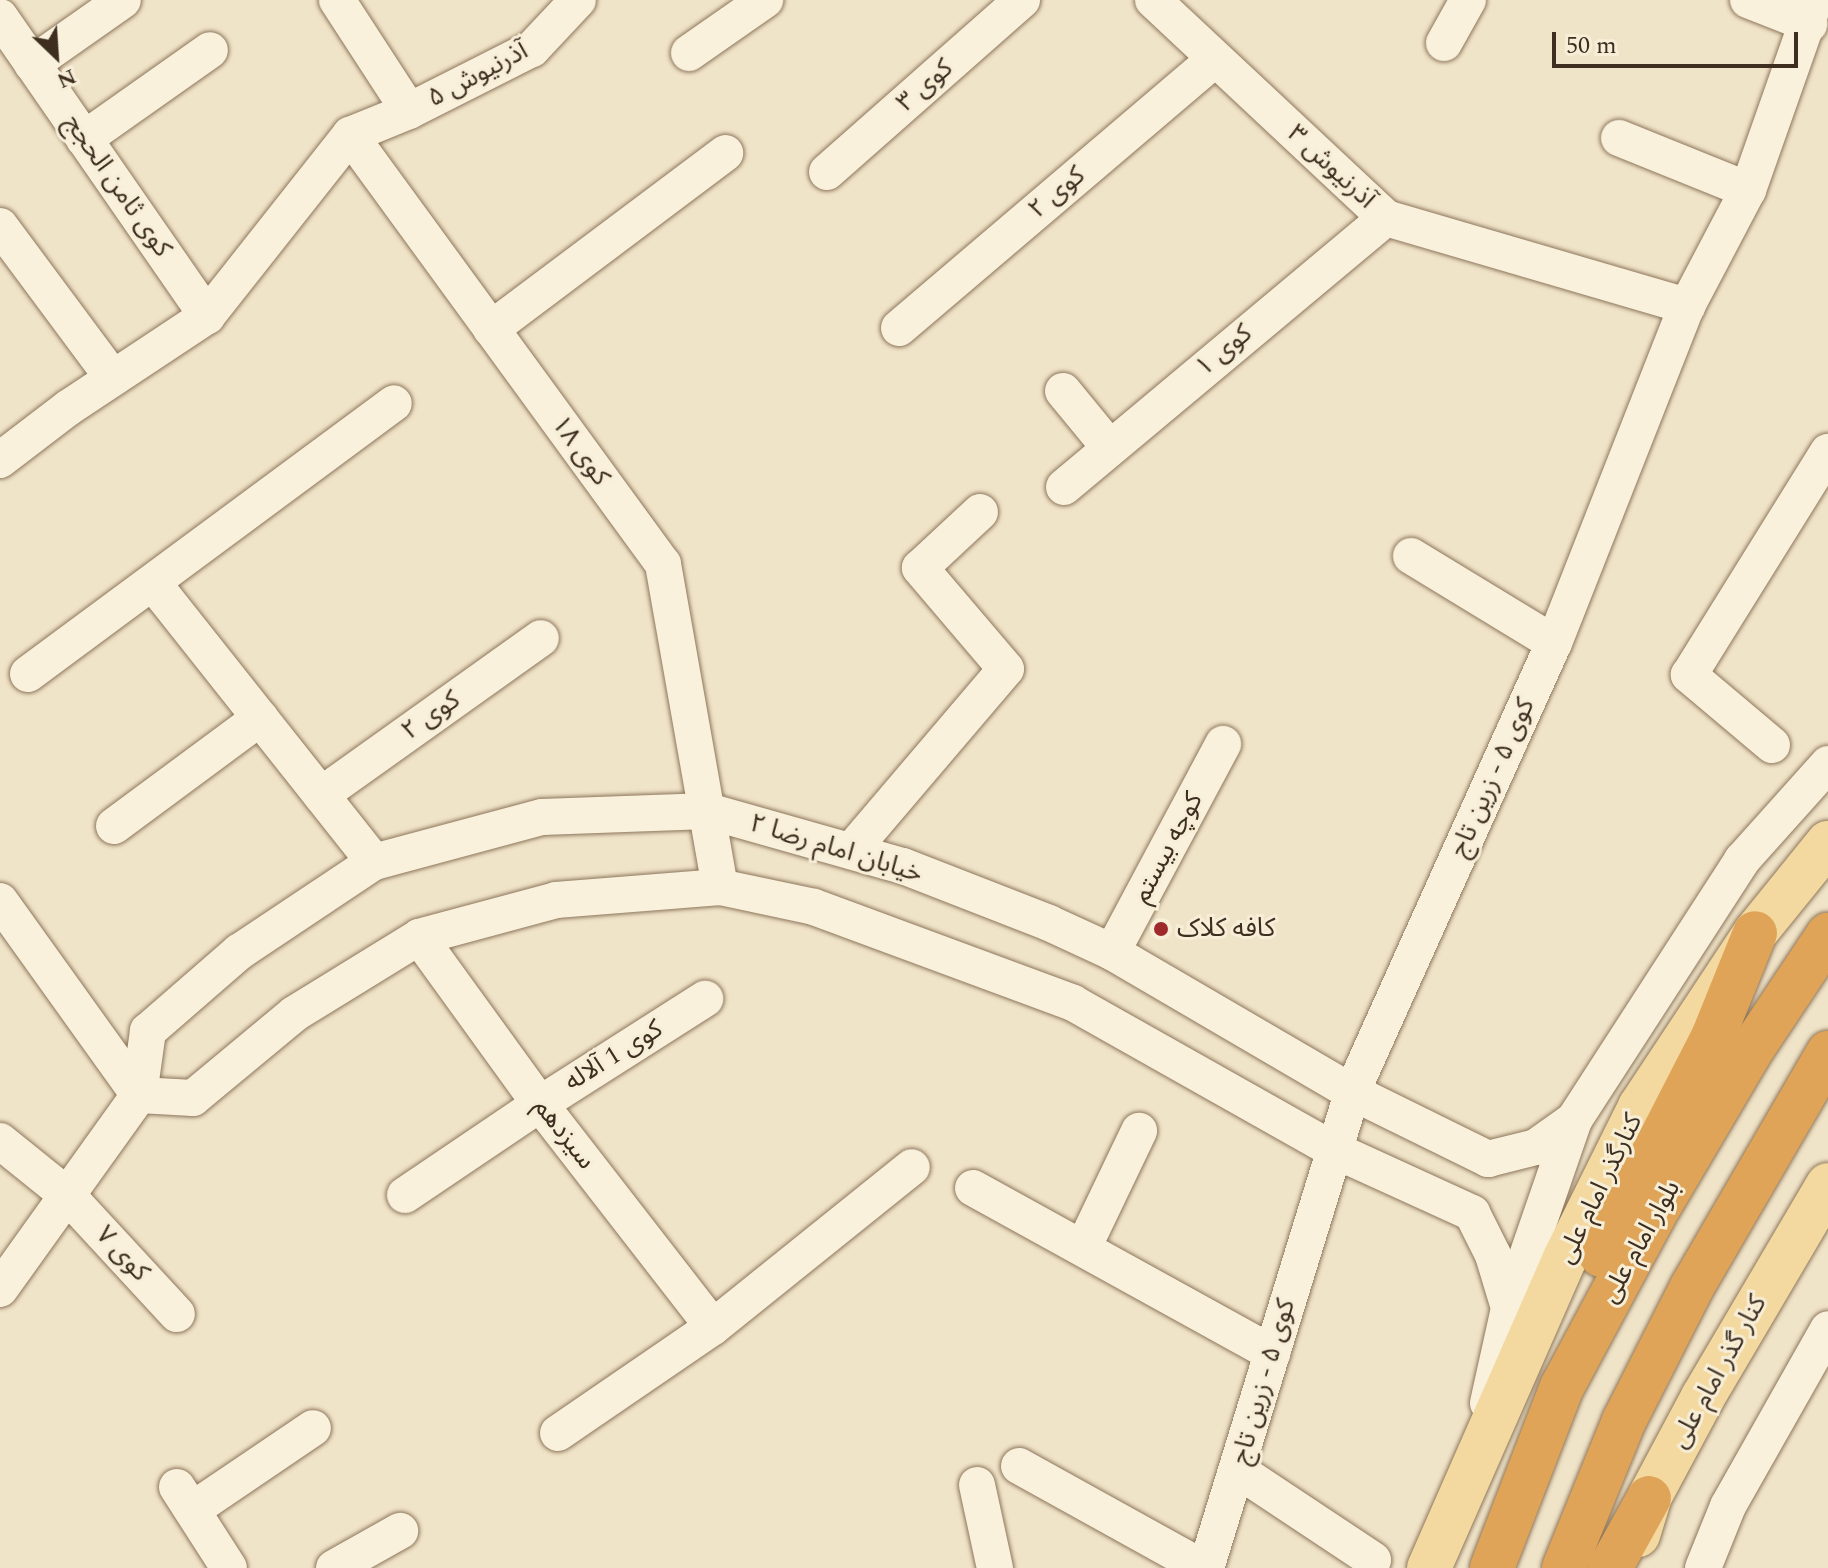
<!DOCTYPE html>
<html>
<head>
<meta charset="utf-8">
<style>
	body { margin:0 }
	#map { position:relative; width:1828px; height:1568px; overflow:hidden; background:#f0e4c8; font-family:Spectral,"Noto Sans Arabic",serif }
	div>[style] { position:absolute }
	.roads { filter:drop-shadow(0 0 2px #8d765c) drop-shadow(0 0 2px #8d765c) }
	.minor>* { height:36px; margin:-18px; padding:0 18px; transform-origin:18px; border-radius:18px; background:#faf1dc }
	.major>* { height:44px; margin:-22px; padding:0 22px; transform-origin:22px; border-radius:22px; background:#f3d9a0 }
	.highway>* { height:44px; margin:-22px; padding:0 22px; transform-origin:22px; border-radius:22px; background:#e0a458 }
	.dots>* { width:22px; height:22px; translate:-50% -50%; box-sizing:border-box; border:4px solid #f7eed8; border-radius:50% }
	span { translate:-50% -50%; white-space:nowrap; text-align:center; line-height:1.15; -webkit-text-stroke:6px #f7eed8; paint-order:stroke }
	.street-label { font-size:26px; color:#3d2e20 }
	.poi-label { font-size:26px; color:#3d2e20 }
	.left { translate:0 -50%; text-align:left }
	.north { position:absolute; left:16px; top:16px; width:80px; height:80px; -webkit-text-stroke:6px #f7eed8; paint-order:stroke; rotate:155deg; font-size:22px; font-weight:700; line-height:32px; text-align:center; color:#3d2e20 }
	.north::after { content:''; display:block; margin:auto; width:28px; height:36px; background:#3d2e20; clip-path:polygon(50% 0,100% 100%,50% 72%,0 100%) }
	.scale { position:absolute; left:1552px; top:32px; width:246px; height:36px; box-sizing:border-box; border:4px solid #3d2e20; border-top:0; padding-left:10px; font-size:24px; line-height:28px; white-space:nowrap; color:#3d2e20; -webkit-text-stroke:6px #f7eed8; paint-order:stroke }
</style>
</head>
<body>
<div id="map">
	<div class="roads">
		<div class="minor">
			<i style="left:337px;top:0;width:132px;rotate:57deg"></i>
			<i style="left:1153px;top:0;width:319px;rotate:43.1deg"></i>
			<i style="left:1386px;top:218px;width:314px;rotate:16.3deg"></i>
			<i style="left:1748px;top:0;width:66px;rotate:21.5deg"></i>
			<i style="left:0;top:17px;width:364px;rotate:55.3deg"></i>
			<i style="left:1444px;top:43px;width:49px;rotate:-60.8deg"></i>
			<i style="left:689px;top:53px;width:93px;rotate:-34.9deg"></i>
			<i style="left:32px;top:64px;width:111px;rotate:-35.1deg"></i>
			<i style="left:350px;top:135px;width:531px;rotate:53.89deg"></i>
			<i style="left:663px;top:564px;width:328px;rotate:80deg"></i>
			<i style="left:1619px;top:138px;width:139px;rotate:22deg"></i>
			<i style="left:84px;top:139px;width:154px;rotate:-35.2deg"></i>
			<i style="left:827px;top:172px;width:260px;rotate:-41.4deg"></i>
			<i style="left:0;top:226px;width:189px;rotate:53.4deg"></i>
			<i style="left:899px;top:328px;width:415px;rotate:-40.4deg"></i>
			<i style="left:491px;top:329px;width:293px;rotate:-36.9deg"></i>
			<i style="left:1063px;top:391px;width:72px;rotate:50.6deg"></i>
			<i style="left:0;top:460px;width:86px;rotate:-37.4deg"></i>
			<i style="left:68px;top:408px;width:167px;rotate:-33.5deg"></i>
			<i style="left:207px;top:316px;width:231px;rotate:-51.7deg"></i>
			<i style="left:350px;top:135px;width:64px;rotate:-22.1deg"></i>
			<i style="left:409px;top:111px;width:138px;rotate:-26.8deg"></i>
			<i style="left:532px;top:49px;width:67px;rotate:-46.8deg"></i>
			<i style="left:1064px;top:487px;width:420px;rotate:-39.9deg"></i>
			<i style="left:1411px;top:556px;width:167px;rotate:31.3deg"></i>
			<i style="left:153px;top:583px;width:356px;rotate:51.6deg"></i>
			<i style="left:28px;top:674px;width:455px;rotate:-36.5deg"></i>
			<i style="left:1772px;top:745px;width:109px;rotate:-139.9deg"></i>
			<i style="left:1689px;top:675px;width:263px;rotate:-58.1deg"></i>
			<i style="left:321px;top:795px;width:270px;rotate:-35.5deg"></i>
			<i style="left:114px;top:826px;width:182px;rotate:-36.5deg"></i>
			<i style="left:851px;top:851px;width:239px;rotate:-49.6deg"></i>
			<i style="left:1006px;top:669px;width:133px;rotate:-130.4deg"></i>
			<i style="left:920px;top:568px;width:82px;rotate:-43deg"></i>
			<i style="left:0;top:901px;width:239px;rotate:54.4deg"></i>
			<i style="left:419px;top:937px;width:206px;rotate:54.1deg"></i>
			<i style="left:540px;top:1104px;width:282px;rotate:52.2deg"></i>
			<i style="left:1112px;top:952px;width:236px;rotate:-61.9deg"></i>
			<i style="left:139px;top:1095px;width:54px;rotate:3.2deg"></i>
			<i style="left:193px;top:1098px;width:131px;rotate:-39.7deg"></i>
			<i style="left:294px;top:1014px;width:147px;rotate:-31.6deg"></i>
			<i style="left:419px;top:937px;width:142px;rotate:-15.1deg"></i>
			<i style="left:556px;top:900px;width:165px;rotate:-4.5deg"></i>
			<i style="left:720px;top:887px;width:96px;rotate:12deg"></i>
			<i style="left:814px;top:907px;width:276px;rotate:20.3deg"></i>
			<i style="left:1073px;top:1003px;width:300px;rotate:29.4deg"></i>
			<i style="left:1334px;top:1150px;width:152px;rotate:24.5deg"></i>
			<i style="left:1472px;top:1213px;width:47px;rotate:63.4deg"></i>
			<i style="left:1493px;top:1255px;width:55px;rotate:73.2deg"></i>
			<i style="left:0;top:1141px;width:86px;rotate:38.9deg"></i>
			<i style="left:67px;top:1195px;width:162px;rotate:47.3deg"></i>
			<i style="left:973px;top:1188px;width:342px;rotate:28.9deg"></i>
			<i style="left:405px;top:1195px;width:163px;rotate:-34deg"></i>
			<i style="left:540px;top:1104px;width:196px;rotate:-32.5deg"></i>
			<i style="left:1083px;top:1248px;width:130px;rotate:-64.4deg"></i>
			<i style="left:0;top:1289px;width:239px;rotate:-54.4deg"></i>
			<i style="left:139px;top:1095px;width:65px;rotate:-82deg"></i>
			<i style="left:148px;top:1031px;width:121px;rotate:-41deg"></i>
			<i style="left:239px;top:952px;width:162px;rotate:-33.7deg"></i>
			<i style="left:374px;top:862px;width:174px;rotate:-15deg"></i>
			<i style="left:542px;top:817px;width:166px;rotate:-2.1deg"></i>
			<i style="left:708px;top:811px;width:203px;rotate:15.8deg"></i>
			<i style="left:903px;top:866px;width:157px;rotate:21.3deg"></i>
			<i style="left:1049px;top:923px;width:69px;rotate:24.7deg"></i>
			<i style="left:1112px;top:952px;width:278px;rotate:30.3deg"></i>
			<i style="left:1352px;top:1092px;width:152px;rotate:26.2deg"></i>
			<i style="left:1488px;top:1159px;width:49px;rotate:-14deg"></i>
			<i style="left:1536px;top:1147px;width:47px;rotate:-35.4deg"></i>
			<i style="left:1488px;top:1403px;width:97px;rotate:-77.5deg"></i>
			<i style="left:1509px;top:1308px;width:199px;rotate:-70.9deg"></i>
			<i style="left:1574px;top:1120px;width:310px;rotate:-57.1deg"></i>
			<i style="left:1742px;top:860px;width:129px;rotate:-48.1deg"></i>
			<i style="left:558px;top:1433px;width:188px;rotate:-34.4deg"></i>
			<i style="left:713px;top:1327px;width:255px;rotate:-38.8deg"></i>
			<i style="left:1019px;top:1466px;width:210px;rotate:29deg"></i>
			<i style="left:1239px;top:1471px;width:161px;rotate:33.6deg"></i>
			<i style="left:977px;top:1485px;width:85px;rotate:77.8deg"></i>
			<i style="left:177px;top:1487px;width:96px;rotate:57.3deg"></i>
			<i style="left:192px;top:1510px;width:146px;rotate:-34.1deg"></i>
			<i style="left:334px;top:1568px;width:76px;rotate:-29.3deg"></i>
			<i style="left:1206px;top:1568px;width:498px;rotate:-72.9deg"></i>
			<i style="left:1352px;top:1092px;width:492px;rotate:-65.8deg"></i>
			<i style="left:1554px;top:643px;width:362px;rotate:-68.5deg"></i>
			<i style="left:1687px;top:306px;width:131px;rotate:-62.3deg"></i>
			<i style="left:1748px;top:190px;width:201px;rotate:-70.6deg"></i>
			<i style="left:1703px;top:1568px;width:67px;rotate:-68deg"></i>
			<i style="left:1728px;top:1506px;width:203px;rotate:-60.5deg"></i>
		</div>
		<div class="major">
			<i style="left:1638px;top:1535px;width:39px;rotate:-73deg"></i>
			<i style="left:1649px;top:1498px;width:115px;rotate:-61.9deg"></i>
			<i style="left:1703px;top:1397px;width:246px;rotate:-59.5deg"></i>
			<i style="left:1429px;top:1568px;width:339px;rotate:-66.3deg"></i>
			<i style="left:1565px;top:1258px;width:169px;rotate:-63.6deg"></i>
			<i style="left:1640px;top:1107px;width:209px;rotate:-56.5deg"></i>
			<i style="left:1755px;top:933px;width:116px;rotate:-51deg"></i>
		</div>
		<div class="highway">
			<i style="left:1601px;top:1255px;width:245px;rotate:-62.8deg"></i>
			<i style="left:1713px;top:1037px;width:112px;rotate:-68deg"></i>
			<i style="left:1492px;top:1568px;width:194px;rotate:-68.9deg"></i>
			<i style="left:1562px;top:1387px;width:193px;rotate:-61.8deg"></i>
			<i style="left:1653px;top:1217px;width:191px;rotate:-59.5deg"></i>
			<i style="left:1750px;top:1052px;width:141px;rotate:-56.3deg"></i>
			<i style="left:1564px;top:1568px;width:159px;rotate:-67.8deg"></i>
			<i style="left:1624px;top:1421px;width:150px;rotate:-63.1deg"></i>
			<i style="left:1692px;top:1287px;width:271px;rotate:-59.8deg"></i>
			<i style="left:1610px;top:1568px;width:80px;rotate:-60.9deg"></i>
		</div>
	</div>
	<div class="dots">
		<i style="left:1161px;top:929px;background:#9e2a2b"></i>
	</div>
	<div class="street-label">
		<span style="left:478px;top:75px;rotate:-28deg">آذرنیوش ۵</span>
		<span style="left:925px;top:86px;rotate:-41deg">کوی ۳</span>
		<span style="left:1331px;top:167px;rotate:43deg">آذرنیوش ۳</span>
		<span style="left:117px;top:186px;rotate:55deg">کوی ثامن الحجج</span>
		<span style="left:1057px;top:193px;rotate:-40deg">کوی ۲</span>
		<span style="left:1224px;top:351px;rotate:-40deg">کوی ۱</span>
		<span style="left:580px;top:451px;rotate:54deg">کوی ۱۸</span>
		<span style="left:431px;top:716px;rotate:-35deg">کوی ۲</span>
		<span style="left:1493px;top:778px;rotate:-66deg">کوی ۵ - زرین تاج</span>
		<span style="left:1168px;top:848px;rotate:-62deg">کوچه بیستم</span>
		<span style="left:836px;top:849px;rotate:17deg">خیابان امام رضا ۲</span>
		<span style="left:614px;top:1056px;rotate:-32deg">کوی 1 آلاله</span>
		<span style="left:564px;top:1134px;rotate:52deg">سیزدهم</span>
		<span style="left:1600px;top:1189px;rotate:-64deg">کنارگذر امام علی</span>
		<span style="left:1641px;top:1242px;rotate:-61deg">بلوار امام علی</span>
		<span style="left:122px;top:1254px;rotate:47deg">کوی ۷</span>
		<span style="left:1719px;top:1372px;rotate:-61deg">کنار گذر امام علی</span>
		<span style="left:1264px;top:1382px;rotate:-74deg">کوی ۵ - زرین تاج</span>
	</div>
	<div class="poi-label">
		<span class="left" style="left:1177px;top:929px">کافه کلاک</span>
	</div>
	<div class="north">N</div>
	<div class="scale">50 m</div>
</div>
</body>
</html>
